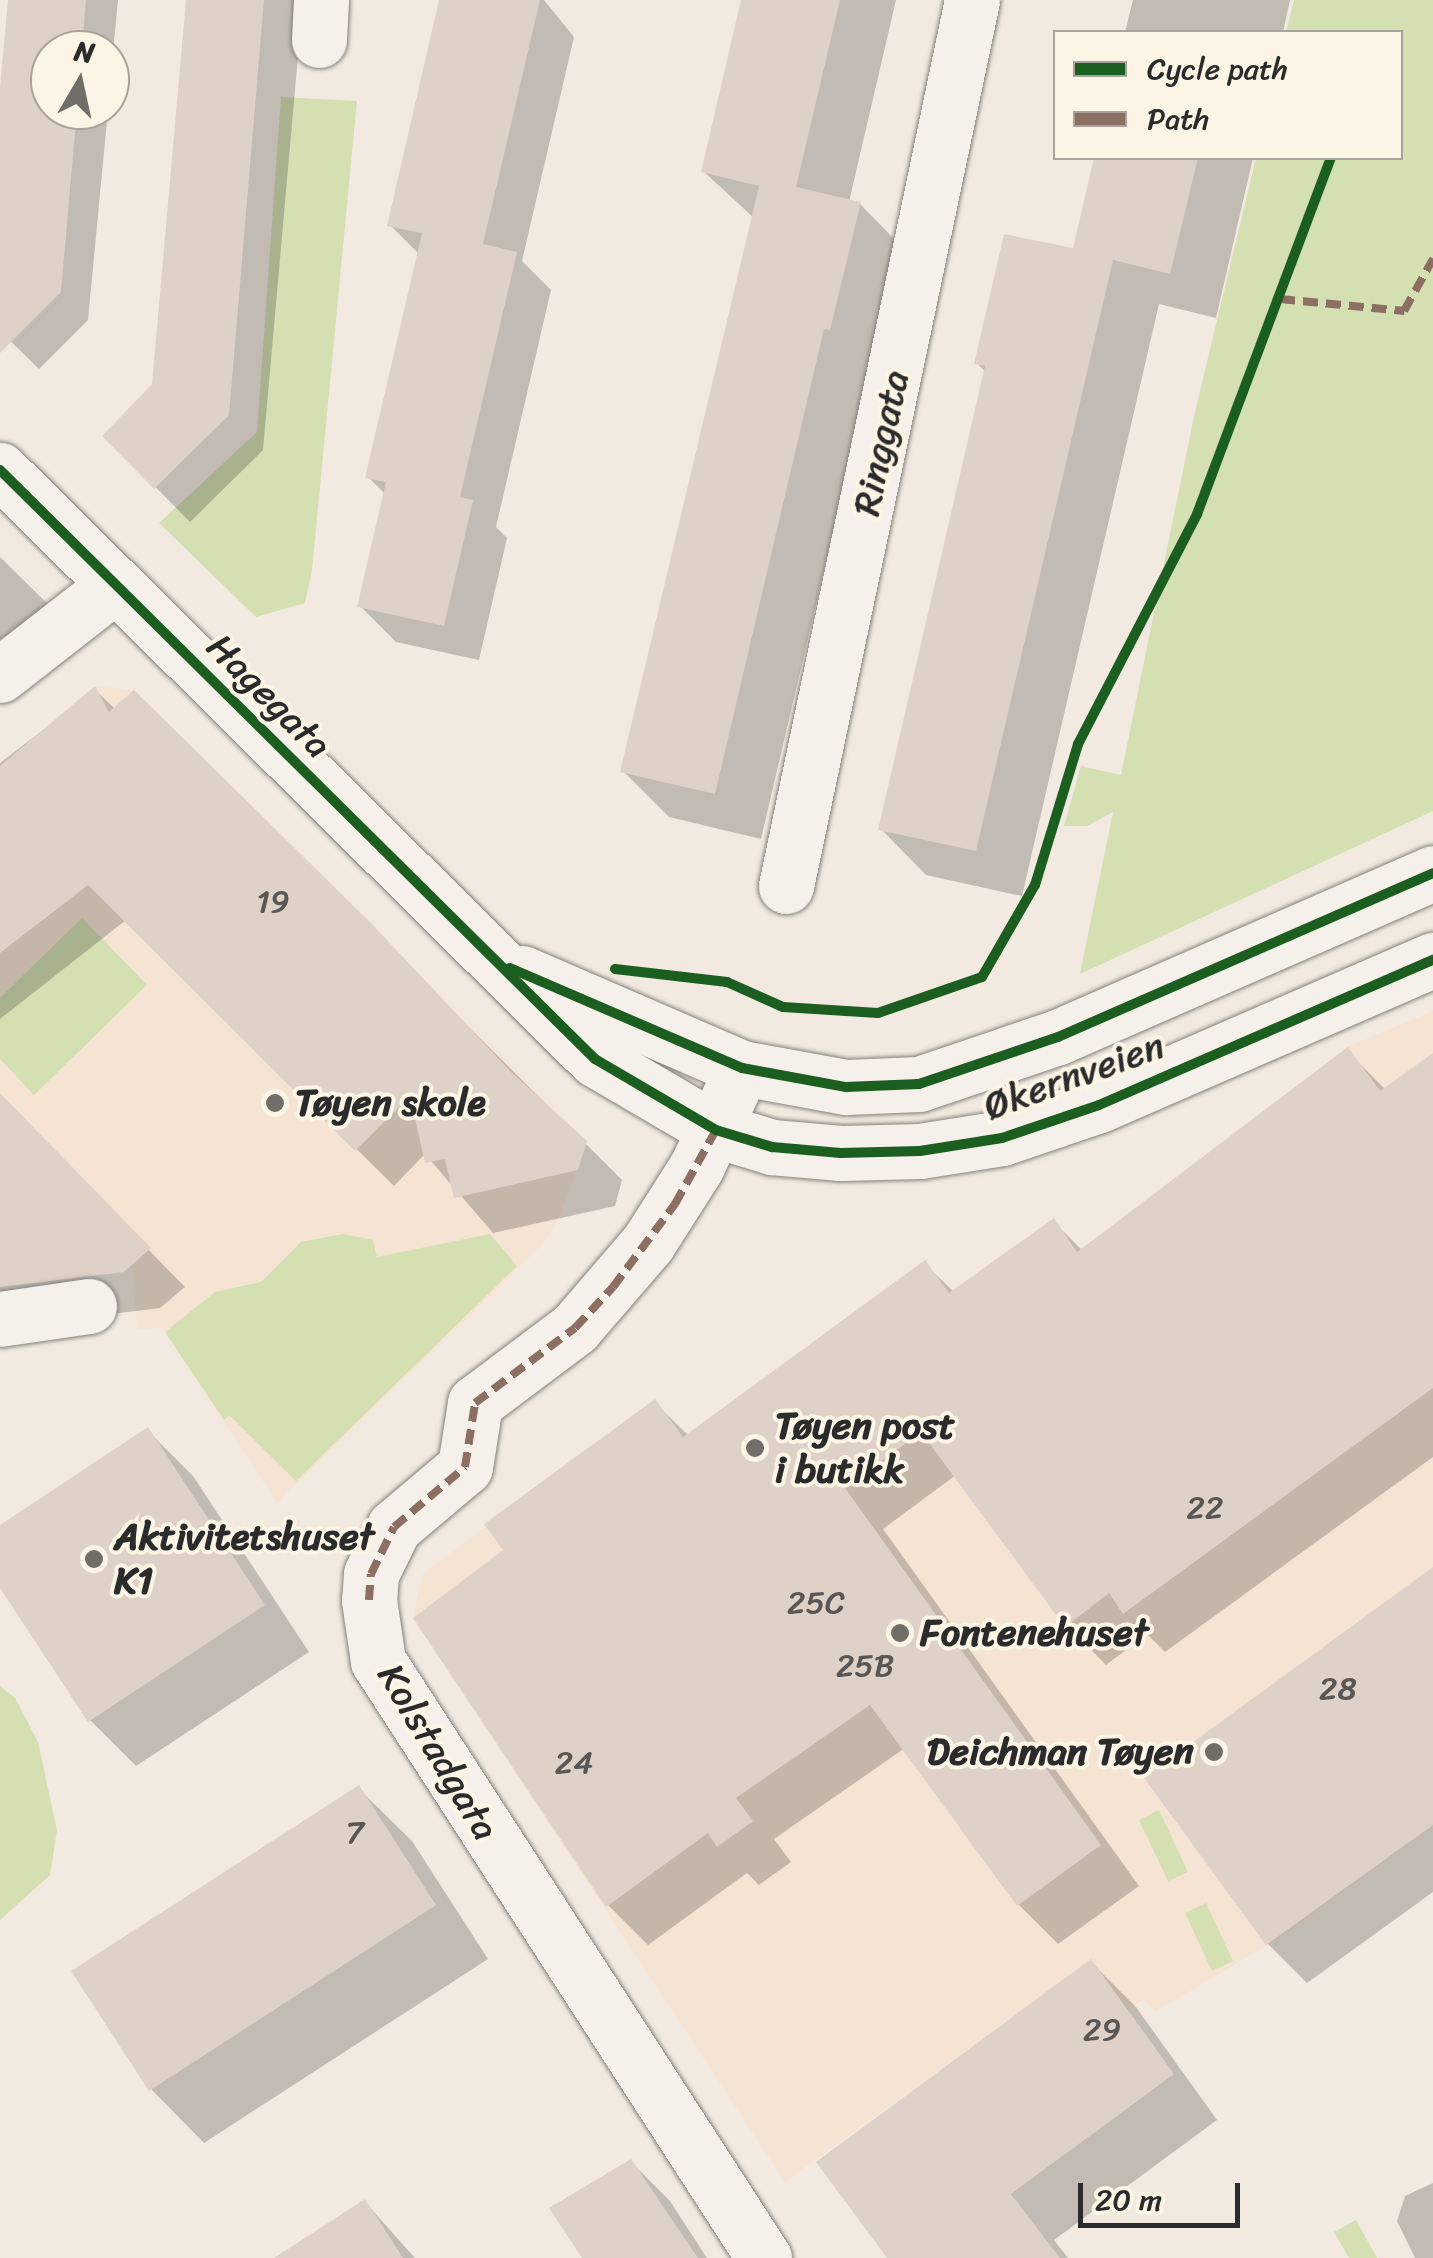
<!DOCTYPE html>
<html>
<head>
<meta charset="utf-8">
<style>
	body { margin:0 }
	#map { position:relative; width:1433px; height:2258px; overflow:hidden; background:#f2eae0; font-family:Sriracha,sans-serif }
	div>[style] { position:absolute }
	.built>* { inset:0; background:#f5e4d3 }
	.green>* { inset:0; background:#d4dfb2 }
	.shadow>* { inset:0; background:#0003 }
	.building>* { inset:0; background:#ded1c7 }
	.roads { filter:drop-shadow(0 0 2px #85817c) drop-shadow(0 0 2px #85817c) }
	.street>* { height:55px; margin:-27.5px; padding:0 27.5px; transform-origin:27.5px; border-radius:27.5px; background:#f5f1ea }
	.secondary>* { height:55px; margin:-27.5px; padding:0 27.5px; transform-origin:27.5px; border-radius:27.5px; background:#f5f1ea }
	.quiet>* { height:8px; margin-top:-4px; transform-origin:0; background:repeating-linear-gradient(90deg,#8d6e63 0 15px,transparent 0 23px) }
	.cycleway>* { height:10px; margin:-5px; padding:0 5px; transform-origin:5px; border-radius:5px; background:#1b5e20 }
	.dots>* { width:28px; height:28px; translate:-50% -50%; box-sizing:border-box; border:5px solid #fcf5e5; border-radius:50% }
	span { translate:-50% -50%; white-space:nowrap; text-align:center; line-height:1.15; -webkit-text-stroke:8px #fcf5e5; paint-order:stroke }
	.number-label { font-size:32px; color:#5a5654 }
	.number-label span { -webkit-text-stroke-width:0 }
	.street-label { font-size:38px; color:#2b2b2b }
	.poi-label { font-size:38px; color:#2b2b2b; font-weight:700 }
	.left { translate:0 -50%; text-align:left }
	.right { translate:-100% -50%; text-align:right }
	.legend { position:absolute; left:1053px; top:30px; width:350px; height:130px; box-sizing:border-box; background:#fcf5e5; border:2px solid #a8a49b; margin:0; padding:12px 18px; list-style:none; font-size:30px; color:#2b2b2b }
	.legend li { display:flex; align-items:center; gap:20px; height:50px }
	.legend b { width:50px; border:2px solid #a8a49b }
	.north { position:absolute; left:30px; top:30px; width:100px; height:100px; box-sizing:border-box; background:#fcf5e5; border:2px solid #a8a49b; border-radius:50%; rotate:9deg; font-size:28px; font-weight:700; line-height:40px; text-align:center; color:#2b2b2b }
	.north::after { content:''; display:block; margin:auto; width:35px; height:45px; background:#716e6a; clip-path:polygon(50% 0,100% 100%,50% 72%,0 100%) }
	.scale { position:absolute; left:1078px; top:2183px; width:162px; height:45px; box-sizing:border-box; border:5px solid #2b2b2b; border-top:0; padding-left:12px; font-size:30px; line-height:35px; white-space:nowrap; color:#2b2b2b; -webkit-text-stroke:8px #fcf5e5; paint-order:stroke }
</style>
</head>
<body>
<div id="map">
	<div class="built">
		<i style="clip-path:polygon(95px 686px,134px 690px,587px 1141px,560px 1216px,543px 1244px,277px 1503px,162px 1327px,137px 1330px,133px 1270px,0 1139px,0 766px)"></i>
		<i style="clip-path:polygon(1433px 1011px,1433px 1825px,1283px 1936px,1155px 2012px,1144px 1999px,1127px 2011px,1091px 1960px,785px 2182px,413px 1618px,422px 1575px,655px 1399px,683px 1437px,925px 1260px,949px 1292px,1054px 1218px,1078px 1252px,1347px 1047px)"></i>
	</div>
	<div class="green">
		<i style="clip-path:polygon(1294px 0,1433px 0,1433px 811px,1080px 974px,1113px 812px,1087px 826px,1064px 826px,1081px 766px,1121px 775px,1194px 416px,1256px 158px,1400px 158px,1400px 32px,1286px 32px)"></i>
		<i style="clip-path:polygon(281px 97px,357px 101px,312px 570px,305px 603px,256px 617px,159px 523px,257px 432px)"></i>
		<i style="clip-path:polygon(82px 918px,147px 985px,34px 1095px,0 1059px,0 998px)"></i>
		<i style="clip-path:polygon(343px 1234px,373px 1240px,377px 1257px,490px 1234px,517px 1266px,296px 1481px,229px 1415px,224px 1420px,165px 1332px,215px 1292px,261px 1282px,301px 1242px)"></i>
		<i style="clip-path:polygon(0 1686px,15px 1698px,38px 1742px,57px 1830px,50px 1875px,0 1920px)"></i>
		<i style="clip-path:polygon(1159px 1810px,1188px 1872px,1168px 1881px,1139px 1820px)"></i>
		<i style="clip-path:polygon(1206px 1903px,1233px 1961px,1212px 1971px,1185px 1913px)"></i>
		<i style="clip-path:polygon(1356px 2220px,1377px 2258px,1349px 2258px,1334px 2232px)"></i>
	</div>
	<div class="shadow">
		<i style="clip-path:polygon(11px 0,118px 0,110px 83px,110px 50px,50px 50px,50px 110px,108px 110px,88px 320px,39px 369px,0 331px,0 117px)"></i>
		<i style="clip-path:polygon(188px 0,303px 0,263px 450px,190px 522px,105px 436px,154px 386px)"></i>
		<i style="clip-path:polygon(442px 0,544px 0,574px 37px,522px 261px,551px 290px,496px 527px,507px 538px,479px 660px,396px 642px,360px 606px,386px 495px,368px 477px,419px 254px,390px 225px)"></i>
		<i style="clip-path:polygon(743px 0,896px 0,849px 202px,860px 204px,905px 250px,870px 373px,761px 839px,669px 817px,623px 771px,754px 218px,703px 171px)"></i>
		<i style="clip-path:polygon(1133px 0,1290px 0,1283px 32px,1125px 32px)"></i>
		<i style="clip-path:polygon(1096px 158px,1253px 158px,1216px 318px,1159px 304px,1022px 896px,926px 875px,881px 829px,986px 373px,977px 363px,1074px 251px)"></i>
		<i style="clip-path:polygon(0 557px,57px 613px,0 677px)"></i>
		<i style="clip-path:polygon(95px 690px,116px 710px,134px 693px,622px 1180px,615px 1206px,493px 1233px,425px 1154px,394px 1186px,126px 920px,0 1019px,0 763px)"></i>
		<i style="clip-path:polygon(1347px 1051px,1386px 1090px,1433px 1056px,1433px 1457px,1165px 1652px,1147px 1634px,1106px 1665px,1067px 1625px,956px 1475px,883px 1529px,1139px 1886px,1058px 1944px,1019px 1905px,905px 1748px,774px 1839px,791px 1862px,759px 1885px,747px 1873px,648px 1945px,608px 1905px,507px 1551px,654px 1402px,689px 1436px,925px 1264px,954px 1292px,1053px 1221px,1083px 1251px)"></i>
		<i style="clip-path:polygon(0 1098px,185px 1287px,160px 1308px,0 1328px)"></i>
		<i style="clip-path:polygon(148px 1431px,193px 1476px,309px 1652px,136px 1766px,90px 1720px,0 1583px,0 1528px)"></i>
		<i style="clip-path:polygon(1433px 1570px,1433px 1892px,1307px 1983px,1267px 1943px)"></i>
		<i style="clip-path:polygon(358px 1788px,412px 1841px,488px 1959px,204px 2143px,151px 2089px)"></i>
		<i style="clip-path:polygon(1091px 1962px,1136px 2007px,1217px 2120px,1054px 2240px,1068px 2258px,890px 2258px)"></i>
		<i style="clip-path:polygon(631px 2162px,670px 2201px,707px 2258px,585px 2258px)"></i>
		<i style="clip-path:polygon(1433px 2183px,1433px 2258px,1415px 2258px,1397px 2221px,1405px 2196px)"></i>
		<i style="clip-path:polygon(365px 2202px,415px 2258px,279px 2258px)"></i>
	</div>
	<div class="building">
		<i style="clip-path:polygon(8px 0,86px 0,82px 50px,50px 50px,50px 110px,77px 110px,61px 292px,0 353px,0 87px)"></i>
		<i style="clip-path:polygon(186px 0,264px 0,229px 415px,154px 489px,102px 436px,152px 384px)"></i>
		<i style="clip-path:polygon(439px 0,540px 0,483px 244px,517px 252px,460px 497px,473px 500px,444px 626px,357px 607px,386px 482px,365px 478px,422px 233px,387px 226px)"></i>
		<i style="clip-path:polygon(741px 0,840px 0,796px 187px,861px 202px,830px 330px,824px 329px,715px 794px,620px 772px,759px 186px,701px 172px)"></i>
		<i style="clip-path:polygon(1094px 158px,1198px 158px,1170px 274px,1113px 260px,976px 851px,878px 830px,985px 366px,974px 364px,1004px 234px,1073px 248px)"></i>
		<i style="clip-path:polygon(95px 686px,109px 712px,134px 690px,371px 923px,511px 1072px,587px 1141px,578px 1170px,454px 1198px,445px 1159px,425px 1163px,410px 1096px,355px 1151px,88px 885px,0 953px,0 766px)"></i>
		<i style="clip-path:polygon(1348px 1047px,1380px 1091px,1433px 1053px,1433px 1388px,1123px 1614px,1109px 1593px,1065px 1627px,921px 1432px,845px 1488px,1101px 1845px,1017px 1906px,870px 1705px,736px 1798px,753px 1821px,717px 1847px,708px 1833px,606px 1907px,413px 1618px,503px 1550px,484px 1524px,655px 1399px,683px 1437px,925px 1260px,949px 1293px,1054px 1218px,1077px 1252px)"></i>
		<i style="clip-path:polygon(0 1093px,151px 1248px,124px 1272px,0 1287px)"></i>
		<i style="clip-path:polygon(148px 1427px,265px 1605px,88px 1722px,0 1588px,0 1525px)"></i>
		<i style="clip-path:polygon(1433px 1567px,1433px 1825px,1266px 1945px,1144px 1778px)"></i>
		<i style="clip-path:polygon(359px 1785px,436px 1905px,149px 2091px,71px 1971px)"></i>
		<i style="clip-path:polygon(1091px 1959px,1174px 2074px,1011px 2194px,1060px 2258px,887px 2258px,816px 2162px)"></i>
		<i style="clip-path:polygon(631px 2159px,698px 2258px,582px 2258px,549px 2208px)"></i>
		<i style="clip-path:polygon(365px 2199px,403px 2258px,274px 2258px)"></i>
	</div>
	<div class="roads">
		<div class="street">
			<i style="left:319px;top:40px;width:40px;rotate:-87.1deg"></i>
			<i style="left:0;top:675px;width:145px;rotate:-38deg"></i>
			<i style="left:786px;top:886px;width:905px;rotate:-78.14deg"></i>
			<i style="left:742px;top:1068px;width:108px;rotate:114.7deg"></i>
			<i style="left:697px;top:1166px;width:91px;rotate:122.5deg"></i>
			<i style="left:648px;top:1243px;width:112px;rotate:130.7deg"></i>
			<i style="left:575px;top:1328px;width:125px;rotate:143.1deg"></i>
			<i style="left:475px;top:1403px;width:65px;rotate:98.9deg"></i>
			<i style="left:465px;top:1467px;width:93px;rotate:139.8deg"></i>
			<i style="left:394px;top:1527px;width:52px;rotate:116.1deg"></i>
			<i style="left:371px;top:1574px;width:26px;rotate:94deg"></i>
			<i style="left:369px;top:1600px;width:62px;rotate:81.6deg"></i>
			<i style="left:378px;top:1661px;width:711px;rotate:57.11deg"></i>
			<i style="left:0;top:1319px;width:90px;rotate:-8.3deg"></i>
		</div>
		<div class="secondary">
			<i style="left:0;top:470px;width:837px;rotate:44.71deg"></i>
			<i style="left:595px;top:1059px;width:140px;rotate:30.4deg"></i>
			<i style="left:716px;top:1130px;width:59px;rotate:16.9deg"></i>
			<i style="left:772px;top:1147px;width:69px;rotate:5deg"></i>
			<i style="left:841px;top:1153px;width:79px;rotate:-1.5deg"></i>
			<i style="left:920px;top:1151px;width:83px;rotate:-9deg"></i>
			<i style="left:1002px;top:1138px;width:102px;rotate:-18.8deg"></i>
			<i style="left:1099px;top:1105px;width:364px;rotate:-23.5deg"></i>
			<i style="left:522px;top:973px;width:240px;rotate:23.4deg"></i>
			<i style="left:742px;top:1068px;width:106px;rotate:10.4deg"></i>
			<i style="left:846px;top:1087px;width:73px;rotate:-2.4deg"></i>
			<i style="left:919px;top:1084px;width:147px;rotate:-18.7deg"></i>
			<i style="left:1058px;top:1037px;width:409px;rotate:-23.6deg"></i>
		</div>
	</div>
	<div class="quiet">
		<i style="left:1280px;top:299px;width:125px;rotate:5.5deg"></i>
		<i style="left:1404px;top:311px;width:60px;rotate:-60.9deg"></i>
		<i style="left:369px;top:1600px;width:26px;rotate:-86deg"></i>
		<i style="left:371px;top:1574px;width:52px;rotate:-63.9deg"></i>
		<i style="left:394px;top:1527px;width:93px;rotate:-40.2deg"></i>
		<i style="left:465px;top:1467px;width:65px;rotate:-81.1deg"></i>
		<i style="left:475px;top:1403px;width:125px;rotate:-36.9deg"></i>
		<i style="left:575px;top:1328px;width:56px;rotate:-47.2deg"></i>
		<i style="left:613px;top:1287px;width:104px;rotate:-53.2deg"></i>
		<i style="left:675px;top:1204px;width:85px;rotate:-61deg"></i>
	</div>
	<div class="cycleway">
		<i style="left:0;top:470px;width:837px;rotate:44.71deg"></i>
		<i style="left:595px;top:1059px;width:140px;rotate:30.4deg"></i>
		<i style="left:716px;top:1130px;width:59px;rotate:16.9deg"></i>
		<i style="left:772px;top:1147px;width:69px;rotate:5deg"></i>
		<i style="left:841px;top:1153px;width:79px;rotate:-1.5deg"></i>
		<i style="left:920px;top:1151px;width:83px;rotate:-9deg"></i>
		<i style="left:1002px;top:1138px;width:102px;rotate:-18.8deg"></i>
		<i style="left:1099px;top:1105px;width:364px;rotate:-23.5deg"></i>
		<i style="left:510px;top:968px;width:253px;rotate:23.3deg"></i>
		<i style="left:742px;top:1068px;width:106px;rotate:10.4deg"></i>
		<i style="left:846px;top:1087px;width:73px;rotate:-2.4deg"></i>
		<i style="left:919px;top:1084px;width:147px;rotate:-18.7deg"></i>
		<i style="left:1058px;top:1037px;width:409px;rotate:-23.6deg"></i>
		<i style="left:615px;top:969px;width:113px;rotate:6.6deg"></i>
		<i style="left:727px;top:982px;width:61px;rotate:24.1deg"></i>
		<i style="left:783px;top:1007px;width:95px;rotate:3.6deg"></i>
		<i style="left:878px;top:1013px;width:110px;rotate:-19.1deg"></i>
		<i style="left:982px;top:977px;width:106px;rotate:-60.1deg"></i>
		<i style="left:1035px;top:885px;width:147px;rotate:-73deg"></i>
		<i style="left:1078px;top:744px;width:259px;rotate:-62.6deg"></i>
		<i style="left:1197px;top:514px;width:380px;rotate:-69.4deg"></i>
	</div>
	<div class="dots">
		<i style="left:275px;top:1103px;background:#716e6a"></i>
		<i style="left:755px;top:1448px;background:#716e6a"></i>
		<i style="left:94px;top:1559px;background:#716e6a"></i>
		<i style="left:900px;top:1633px;background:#716e6a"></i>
		<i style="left:1214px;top:1752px;background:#716e6a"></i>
	</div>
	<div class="number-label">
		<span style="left:273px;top:902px">19</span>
		<span style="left:1205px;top:1508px">22</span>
		<span style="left:816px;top:1603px">25C</span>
		<span style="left:865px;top:1666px">25B</span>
		<span style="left:1338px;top:1689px">28</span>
		<span style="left:574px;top:1763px">24</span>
		<span style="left:355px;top:1833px">7</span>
		<span style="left:1102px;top:2030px">29</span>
	</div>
	<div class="street-label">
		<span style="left:881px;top:443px;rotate:-78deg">Ringgata</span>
		<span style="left:269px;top:696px;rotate:45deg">Hagegata</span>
		<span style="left:1074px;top:1076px;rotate:-20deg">Økernveien</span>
		<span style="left:438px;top:1752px;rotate:59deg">Kolstadgata</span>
	</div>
	<div class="poi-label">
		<span class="left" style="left:295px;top:1103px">Tøyen skole</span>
		<span class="left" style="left:775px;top:1448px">Tøyen post<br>i butikk</span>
		<span class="left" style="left:114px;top:1559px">Aktivitetshuset<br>K1</span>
		<span class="left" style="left:920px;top:1633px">Fontenehuset</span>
		<span class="right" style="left:1194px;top:1752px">Deichman Tøyen</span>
	</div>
	<ul class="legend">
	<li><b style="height:12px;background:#1b5e20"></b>Cycle path</li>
	<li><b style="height:12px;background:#8d6e63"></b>Path</li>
	</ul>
	<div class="north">N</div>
	<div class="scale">20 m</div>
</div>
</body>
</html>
